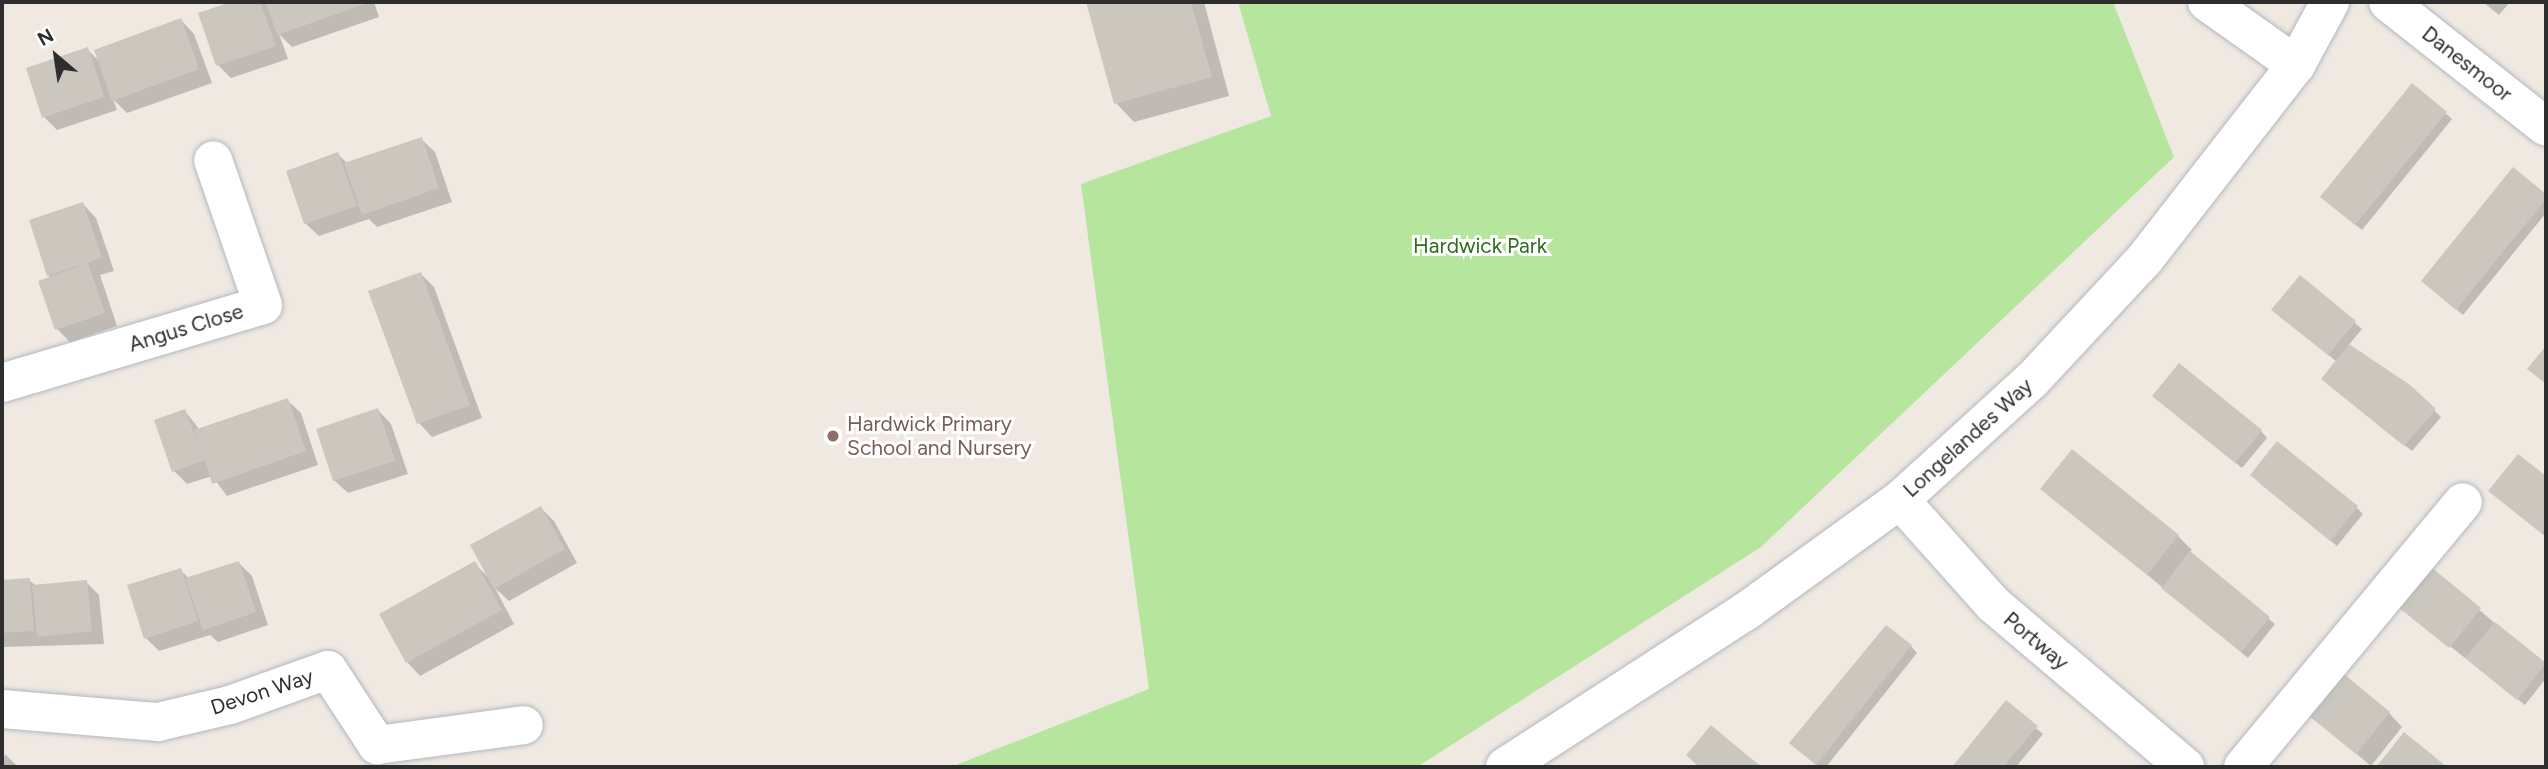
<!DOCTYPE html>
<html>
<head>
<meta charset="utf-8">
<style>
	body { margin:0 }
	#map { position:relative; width:2548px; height:769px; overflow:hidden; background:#efe9e1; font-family:Figtree,sans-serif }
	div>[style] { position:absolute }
	.green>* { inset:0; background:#b6e59e }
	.shadow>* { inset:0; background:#0003 }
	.building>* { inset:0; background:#cbc7bf }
	.roads { filter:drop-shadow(0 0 2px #b4b7c1) drop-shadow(0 0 2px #b4b7c1) }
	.street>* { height:38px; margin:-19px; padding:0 19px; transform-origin:19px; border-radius:19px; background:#fff }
	.dots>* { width:19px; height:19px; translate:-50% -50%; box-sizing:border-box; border:4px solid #fff; border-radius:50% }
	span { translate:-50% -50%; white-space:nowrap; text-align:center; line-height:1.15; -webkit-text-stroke:6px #fff; paint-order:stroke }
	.street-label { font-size:21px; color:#2e2e2e }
	.park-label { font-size:21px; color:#2c6e1b }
	.education-label { font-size:21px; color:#785e54 }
	.left { translate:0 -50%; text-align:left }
	.frame { position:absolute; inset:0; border:4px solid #2e2e2e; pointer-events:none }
	.north { position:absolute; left:21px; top:21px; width:70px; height:70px; -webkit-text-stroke:5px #fff; paint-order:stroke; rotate:331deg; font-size:19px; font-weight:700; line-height:28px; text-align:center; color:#2e2e2e }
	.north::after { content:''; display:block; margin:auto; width:24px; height:32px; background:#2e2e2e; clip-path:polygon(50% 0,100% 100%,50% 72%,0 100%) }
</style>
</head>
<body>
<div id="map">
	<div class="green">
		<i style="clip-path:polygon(1238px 2px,2113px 2px,2174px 157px,1761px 547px,1417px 767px,951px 767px,1149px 689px,1081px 184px,1271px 116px)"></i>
	</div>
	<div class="shadow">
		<i style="clip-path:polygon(235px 2px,264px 2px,270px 8px,268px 2px,374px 2px,379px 17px,292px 47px,279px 34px,288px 59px,231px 78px,218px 65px,200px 14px)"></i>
		<i style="clip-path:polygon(1088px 2px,1204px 2px,1229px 96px,1134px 122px,1116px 103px)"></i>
		<i style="clip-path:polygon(2483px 2px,2510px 2px,2499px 15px)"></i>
		<i style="clip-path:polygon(181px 20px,194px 34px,212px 83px,127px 113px,113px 99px,117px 110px,57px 130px,44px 117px,87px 49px,100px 62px)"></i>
		<i style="clip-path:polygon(2445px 113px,2452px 119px,2362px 230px,2329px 203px)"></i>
		<i style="clip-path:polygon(421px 139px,435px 152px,452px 202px,377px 227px,369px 219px,319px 236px,305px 223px,338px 154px,348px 164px)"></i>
		<i style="clip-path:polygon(2514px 170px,2546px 196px,2546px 213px,2463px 315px,2430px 287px)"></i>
		<i style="clip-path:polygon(83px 204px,96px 218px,114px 271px,100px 275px,117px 326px,70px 342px,57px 329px,49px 275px)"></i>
		<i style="clip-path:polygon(421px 274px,434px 287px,482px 418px,432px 437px,419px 423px,371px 292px)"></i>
		<i style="clip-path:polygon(2300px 278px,2362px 329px,2348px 346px,2409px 387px,2441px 417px,2412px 451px,2358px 408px,2337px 362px,2280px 316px)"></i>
		<i style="clip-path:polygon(287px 400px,301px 413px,318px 465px,227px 496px,212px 476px,187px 484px,174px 471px,185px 411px,200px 430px)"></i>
		<i style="clip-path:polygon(2161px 402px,2261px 431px,2267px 438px,2242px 468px)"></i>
		<i style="clip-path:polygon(378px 410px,391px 424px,408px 474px,348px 493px,334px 480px)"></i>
		<i style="clip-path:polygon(2072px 451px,2178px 536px,2192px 550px,2189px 553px,2275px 624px,2248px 658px,2042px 488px)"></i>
		<i style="clip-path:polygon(2519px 456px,2546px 478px,2546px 537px,2497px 497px)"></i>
		<i style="clip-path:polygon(2258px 482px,2357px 508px,2363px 514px,2337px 546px)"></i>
		<i style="clip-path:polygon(541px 508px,554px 521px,577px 563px,509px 601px,495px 588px,514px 624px,420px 676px,407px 662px,474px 563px,488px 577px)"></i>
		<i style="clip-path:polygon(239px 563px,252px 576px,268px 625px,218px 642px,210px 635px,159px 651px,146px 638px,180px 570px,190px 579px)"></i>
		<i style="clip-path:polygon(2426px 565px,2546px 666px,2546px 678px,2525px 705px,2395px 603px)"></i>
		<i style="clip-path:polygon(29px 580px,36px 586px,86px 582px,99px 595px,104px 644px,2px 647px,2px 582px)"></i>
		<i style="clip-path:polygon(1911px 646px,1917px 653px,1826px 767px,1819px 767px,1797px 749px)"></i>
		<i style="clip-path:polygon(2006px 703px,2043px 734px,2016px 767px,1954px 767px)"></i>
		<i style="clip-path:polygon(2306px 711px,2389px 713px,2402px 727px,2371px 766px)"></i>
		<i style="clip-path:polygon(2404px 735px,2444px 767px,2380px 767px)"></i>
		<i style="clip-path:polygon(5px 754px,18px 767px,2px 767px)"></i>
	</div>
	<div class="building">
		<i style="clip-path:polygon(231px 2px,260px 2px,276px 46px,216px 66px,198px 13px)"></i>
		<i style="clip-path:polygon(266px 2px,371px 2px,277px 35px)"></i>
		<i style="clip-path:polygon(1086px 2px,1191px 2px,1212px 77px,1114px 104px)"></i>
		<i style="clip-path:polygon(181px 18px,199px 69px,112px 101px,94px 50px)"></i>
		<i style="clip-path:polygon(88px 47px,104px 97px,42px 118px,26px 68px)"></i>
		<i style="clip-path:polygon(2412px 83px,2447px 112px,2355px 225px,2320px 197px)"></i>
		<i style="clip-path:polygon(422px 137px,439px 188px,362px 215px,344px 163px)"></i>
		<i style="clip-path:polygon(338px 152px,357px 206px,304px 224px,286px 171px)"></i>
		<i style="clip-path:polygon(2513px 167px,2546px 194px,2546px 199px,2456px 310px,2421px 281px)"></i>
		<i style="clip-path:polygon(83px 202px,102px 258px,47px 276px,29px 220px)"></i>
		<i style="clip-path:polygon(88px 263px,105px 313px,55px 330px,38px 281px)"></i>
		<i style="clip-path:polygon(421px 272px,470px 405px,417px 424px,368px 291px)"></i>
		<i style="clip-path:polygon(2300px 275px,2356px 321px,2328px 355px,2271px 310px)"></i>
		<i style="clip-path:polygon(2349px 344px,2410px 385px,2436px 409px,2404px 446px,2321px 379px)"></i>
		<i style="clip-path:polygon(2546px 346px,2546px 384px,2527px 369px)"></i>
		<i style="clip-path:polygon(2179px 363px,2262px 430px,2235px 463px,2152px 396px)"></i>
		<i style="clip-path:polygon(288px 398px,306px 451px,212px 484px,205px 460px,172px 472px,154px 420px,185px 409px,200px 449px,194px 430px)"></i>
		<i style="clip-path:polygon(378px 408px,395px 461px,333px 481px,316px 429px)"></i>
		<i style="clip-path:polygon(2277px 441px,2358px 506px,2330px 541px,2250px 475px)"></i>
		<i style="clip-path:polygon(2072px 449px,2179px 535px,2147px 575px,2040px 489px)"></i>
		<i style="clip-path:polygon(2518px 454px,2546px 476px,2546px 527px,2541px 533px,2488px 491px)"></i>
		<i style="clip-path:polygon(541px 506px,565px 549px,494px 589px,470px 545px)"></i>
		<i style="clip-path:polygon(2190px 551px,2270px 617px,2241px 652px,2161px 588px)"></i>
		<i style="clip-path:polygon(239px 561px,256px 612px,203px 630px,185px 578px)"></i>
		<i style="clip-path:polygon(475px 561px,502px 610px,406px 663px,379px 614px)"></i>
		<i style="clip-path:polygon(2426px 563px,2481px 608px,2449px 648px,2393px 603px)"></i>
		<i style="clip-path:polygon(181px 568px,198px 621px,144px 639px,127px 585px)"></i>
		<i style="clip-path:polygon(30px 578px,34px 631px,2px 633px,2px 580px)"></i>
		<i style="clip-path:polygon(87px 580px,92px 631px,37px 637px,32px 585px)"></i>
		<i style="clip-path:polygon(2495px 622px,2546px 663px,2517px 700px,2465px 658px)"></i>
		<i style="clip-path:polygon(1886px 625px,1912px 645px,1816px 765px,1789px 743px)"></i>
		<i style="clip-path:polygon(2338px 669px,2390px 712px,2356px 754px,2303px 711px)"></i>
		<i style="clip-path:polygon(2006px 700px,2038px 726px,2003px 767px,1952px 767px)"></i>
		<i style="clip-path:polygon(1711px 725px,1742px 751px,1762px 767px,1699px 767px,1686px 755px)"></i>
		<i style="clip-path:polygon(2404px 732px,2430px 753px,2447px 767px,2377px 766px)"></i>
	</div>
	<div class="roads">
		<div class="street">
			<i style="left:2207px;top:2px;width:109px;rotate:35.3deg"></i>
			<i style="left:2388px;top:2px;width:201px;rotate:38.3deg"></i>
			<i style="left:2px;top:383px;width:272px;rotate:-16.6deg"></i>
			<i style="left:263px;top:305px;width:153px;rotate:-109deg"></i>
			<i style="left:1900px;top:500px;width:140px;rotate:48.2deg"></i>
			<i style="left:1993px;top:604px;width:252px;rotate:40.3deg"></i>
			<i style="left:2px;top:709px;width:157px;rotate:4.8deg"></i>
			<i style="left:158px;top:722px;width:74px;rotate:-13.3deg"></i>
			<i style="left:230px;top:705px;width:104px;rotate:-19.7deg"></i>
			<i style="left:328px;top:670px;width:90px;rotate:56.8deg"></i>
			<i style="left:377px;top:745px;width:148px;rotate:-7.7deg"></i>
			<i style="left:1505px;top:767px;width:286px;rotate:-32.9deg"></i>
			<i style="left:1745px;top:612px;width:191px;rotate:-35.9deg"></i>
			<i style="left:1900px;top:500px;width:178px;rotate:-42.3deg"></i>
			<i style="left:2032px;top:380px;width:164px;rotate:-47deg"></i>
			<i style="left:2144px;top:260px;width:247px;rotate:-52.1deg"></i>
			<i style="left:2296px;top:65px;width:72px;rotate:-61.6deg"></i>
			<i style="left:2243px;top:767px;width:344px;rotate:-50.3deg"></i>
		</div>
	</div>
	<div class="dots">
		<i style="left:833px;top:436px;background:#8d6e63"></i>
	</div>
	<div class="street-label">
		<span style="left:2467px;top:64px;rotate:38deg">Danesmoor</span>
		<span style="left:186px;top:328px;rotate:-17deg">Angus Close</span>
		<span style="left:1968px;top:438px;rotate:-42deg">Longelandes Way</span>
		<span style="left:2036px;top:641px;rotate:40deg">Portway</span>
		<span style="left:262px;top:692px;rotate:-18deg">Devon Way</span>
	</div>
	<div class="park-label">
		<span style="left:1480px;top:246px">Hardwick Park</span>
	</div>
	<div class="education-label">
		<span class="left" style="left:847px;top:436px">Hardwick Primary<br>School and Nursery</span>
	</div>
	<div class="frame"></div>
	<div class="north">N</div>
</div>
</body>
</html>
